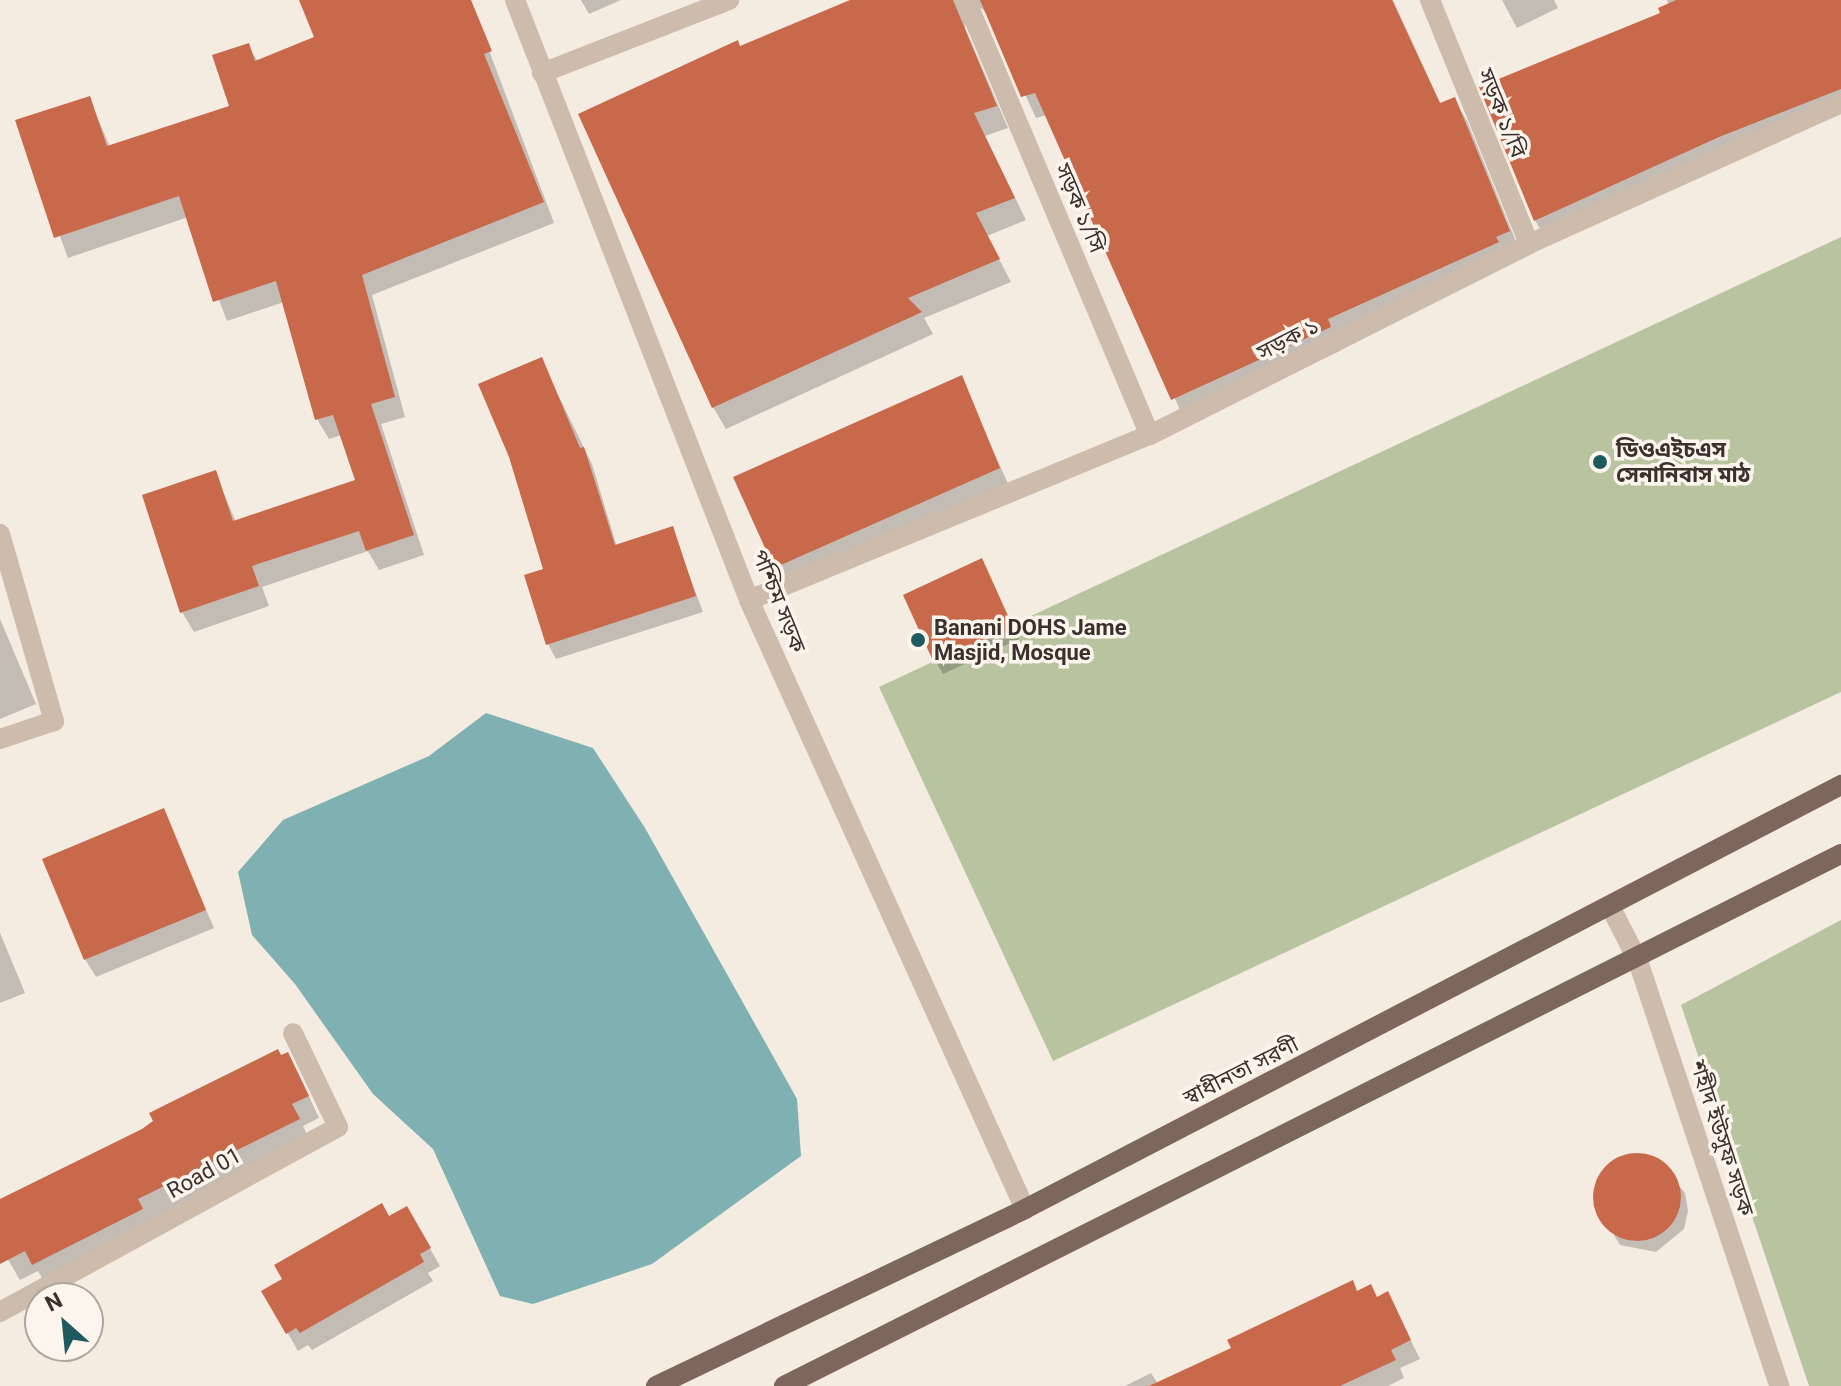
<!DOCTYPE html>
<html>
<head>
<meta charset="utf-8">
<style>
	body { margin:0 }
	#map { position:relative; width:1841px; height:1386px; overflow:hidden; background:#f4ebe1; font-family:Roboto,"Noto Sans Bengali",sans-serif }
	div>[style] { position:absolute }
	.green>* { inset:0; background:#b8c4a0 }
	.water>* { inset:0; background:#7fb0b2 }
	.shadow>* { inset:0; background:#0003 }
	.building>* { inset:0; background:#c8694b }
	.round { border-radius:50% }
	.minor>* { height:20px; margin:-10px; padding:0 10px; transform-origin:10px; border-radius:10px; background:#cdbbac }
	.primary>* { height:20px; margin:-10px; padding:0 10px; transform-origin:10px; border-radius:10px; background:#7d675c }
	.dots>* { width:22px; height:22px; translate:-50% -50%; box-sizing:border-box; border:4px solid #fbf5ee; border-radius:50% }
	span { translate:-50% -50%; white-space:nowrap; text-align:center; line-height:1.15; -webkit-text-stroke:7px #fbf5ee; paint-order:stroke }
	.street-label { font-size:22px; color:#3b302b }
	.poi-label { font-size:22px; color:#3b302b; font-weight:700 }
	.left { translate:0 -50%; text-align:left }
	.north { position:absolute; left:24px; top:1282px; width:80px; height:80px; box-sizing:border-box; background:#fbf5ee; border:2px solid #aea6a0; border-radius:50%; rotate:333deg; font-size:22px; font-weight:700; line-height:32px; text-align:center; color:#3b302b }
	.north::after { content:''; display:block; margin:auto; width:28px; height:36px; background:#1f5a5e; clip-path:polygon(50% 0,100% 100%,50% 72%,0 100%) }
</style>
</head>
<body>
<div id="map">
	<div class="green">
		<i style="clip-path:polygon(1841px 237px,1841px 692px,1053px 1061px,879px 687px)"></i>
		<i style="clip-path:polygon(1841px 920px,1841px 1386px,1809px 1386px,1681px 1005px)"></i>
	</div>
	<div class="water">
		<i style="clip-path:polygon(486px 713px,593px 748px,645px 828px,797px 1099px,801px 1156px,652px 1264px,533px 1304px,500px 1296px,433px 1149px,373px 1094px,295px 984px,252px 935px,238px 872px,283px 820px,429px 756px)"></i>
	</div>
	<div class="shadow">
		<i style="clip-path:polygon(301px 0,470px 0,554px 223px,372px 295px,405px 417px,381px 424px,424px 555px,379px 570px,368px 551px,262px 587px,269px 606px,194px 632px,182px 612px,215px 473px,236px 522px,357px 482px,342px 435px,329px 439px,317px 419px,284px 302px,227px 321px,188px 217px,68px 258px,18px 121px,89px 98px,110px 147px,231px 107px,248px 45px,258px 62px,317px 38px)"></i>
		<i style="clip-path:polygon(581px 0,621px 0,589px 14px)"></i>
		<i style="clip-path:polygon(855px 0,1393px 0,1441px 105px,1454px 99px,1467px 121px,1521px 254px,1339px 342px,1342px 350px,1185px 421px,1047px 115px,1036px 118px,988px 14px,981px 8px,967px 15px,965px 28px,1008px 128px,985px 136px,1026px 220px,987px 236px,1011px 282px,924px 318px,933px 334px,726px 429px,713px 407px,740px 48px)"></i>
		<i style="clip-path:polygon(1502px 0,1554px 0,1558px 8px,1517px 28px)"></i>
		<i style="clip-path:polygon(1667px 0,1841px 0,1841px 114px,1547px 241px,1535px 220px,1669px 5px)"></i>
		<i style="clip-path:polygon(541px 360px,592px 464px,617px 547px,672px 529px,703px 612px,556px 659px,548px 644px)"></i>
		<i style="clip-path:polygon(961px 378px,1009px 486px,786px 585px,776px 567px)"></i>
		<i style="clip-path:polygon(982px 561px,1019px 639px,943px 674px,936px 662px)"></i>
		<i style="clip-path:polygon(0 619px,36px 704px,0 719px)"></i>
		<i style="clip-path:polygon(163px 811px,214px 928px,96px 977px,85px 959px)"></i>
		<i style="clip-path:polygon(0 933px,25px 993px,0 1003px)"></i>
		<i style="clip-path:polygon(299px 1075px,319px 1118px,303px 1126px,310px 1141px,46px 1285px,38px 1271px,20px 1280px,7px 1258px,0 1260px,0 1201px)"></i>
		<i style="clip-path:polygon(1629px 1155px,1657px 1159px,1685px 1193px,1688px 1211px,1684px 1229px,1656px 1252px,1620px 1245px,1595px 1204px,1603px 1172px)"></i>
		<i style="clip-path:polygon(407px 1209px,440px 1266px,428px 1273px,433px 1281px,312px 1350px,308px 1345px,298px 1351px,264px 1292px)"></i>
		<i style="clip-path:polygon(1358px 1293px,1377px 1299px,1387px 1293px,1420px 1359px,1400px 1368px,1404px 1378px,1388px 1386px,1125px 1386px,1151px 1373px,1158px 1384px)"></i>
	</div>
	<div class="building">
		<i style="clip-path:polygon(299px 0,471px 0,492px 51px,484px 54px,544px 202px,362px 275px,395px 397px,371px 404px,414px 535px,366px 551px,359px 531px,252px 566px,259px 586px,180px 613px,142px 495px,216px 470px,233px 521px,355px 480px,333px 415px,315px 420px,276px 281px,213px 302px,179px 196px,54px 238px,15px 120px,90px 96px,107px 146px,229px 106px,212px 55px,249px 43px,255px 61px,314px 37px)"></i>
		<i style="clip-path:polygon(850px 0,953px 0,997px 106px,974px 113px,1015px 198px,976px 213px,1000px 259px,908px 298px,922px 312px,712px 408px,578px 114px,738px 40px,740px 46px)"></i>
		<i style="clip-path:polygon(980px 0,1392px 0,1440px 103px,1455px 97px,1510px 231px,1496px 237px,1499px 242px,1328px 319px,1331px 327px,1171px 400px,1035px 93px,1021px 97px)"></i>
		<i style="clip-path:polygon(1676px 0,1841px 0,1841px 89px,1719px 137px,1534px 221px,1479px 87px,1660px 13px,1658px 8px)"></i>
		<i style="clip-path:polygon(542px 357px,580px 448px,584px 447px,615px 545px,673px 526px,696px 596px,546px 645px,524px 575px,543px 569px,509px 457px,478px 384px)"></i>
		<i style="clip-path:polygon(962px 375px,1000px 468px,774px 568px,733px 477px)"></i>
		<i style="clip-path:polygon(982px 558px,1013px 627px,934px 663px,903px 595px)"></i>
		<i style="clip-path:polygon(164px 808px,206px 910px,84px 960px,42px 859px)"></i>
		<i style="clip-path:polygon(278px 1049px,281px 1055px,288px 1052px,309px 1096px,292px 1104px,300px 1119px,138px 1199px,143px 1209px,32px 1265px,25px 1251px,0 1264px,0 1199px,142px 1129px,153px 1121px,149px 1113px)"></i>
		<i class="round" style="left:1593px;top:1153px;width:88px;height:88px"></i>
		<i style="clip-path:polygon(382px 1203px,389px 1216px,407px 1206px,431px 1248px,420px 1254px,424px 1262px,300px 1333px,296px 1328px,286px 1334px,261px 1291px,282px 1279px,274px 1265px)"></i>
		<i style="clip-path:polygon(1353px 1280px,1357px 1291px,1371px 1284px,1377px 1297px,1388px 1291px,1411px 1340px,1391px 1350px,1396px 1360px,1340px 1386px,1149px 1386px,1231px 1348px,1227px 1340px)"></i>
	</div>
	<div class="minor">
		<i style="left:515px;top:0;width:644px;rotate:68.69deg"></i>
		<i style="left:749px;top:600px;width:669px;rotate:65.62deg"></i>
		<i style="left:966px;top:0;width:472px;rotate:67.1deg"></i>
		<i style="left:1430px;top:0;width:263px;rotate:67.9deg"></i>
		<i style="left:542px;top:73px;width:201px;rotate:-21.3deg"></i>
		<i style="left:0;top:534px;width:195px;rotate:73.9deg"></i>
		<i style="left:54px;top:721px;width:57px;rotate:161.6deg"></i>
		<i style="left:749px;top:600px;width:434px;rotate:-22.4deg"></i>
		<i style="left:1150px;top:435px;width:424px;rotate:-26.7deg"></i>
		<i style="left:1529px;top:244px;width:342px;rotate:-24.3deg"></i>
		<i style="left:1611px;top:908px;width:59px;rotate:63deg"></i>
		<i style="left:1638px;top:961px;width:448px;rotate:71.6deg"></i>
		<i style="left:0;top:1312px;width:385px;rotate:-28.7deg"></i>
		<i style="left:338px;top:1127px;width:104px;rotate:-115.6deg"></i>
	</div>
	<div class="primary">
		<i style="left:656px;top:1386px;width:409px;rotate:-25.6deg"></i>
		<i style="left:1025px;top:1209px;width:920px;rotate:-27.46deg"></i>
		<i style="left:784px;top:1386px;width:1183px;rotate:-26.72deg"></i>
	</div>
	<div class="dots">
		<i style="left:1600px;top:462px;background:#1f5a5e"></i>
		<i style="left:918px;top:640px;background:#1f5a5e"></i>
	</div>
	<div class="street-label">
		<span style="left:1502px;top:113px;rotate:68deg">সড়ক ১/বি</span>
		<span style="left:1080px;top:208px;rotate:67deg">সড়ক ১/সি</span>
		<span style="left:1288px;top:339px;rotate:-27deg">সড়ক ১</span>
		<span style="left:779px;top:601px;rotate:68deg">পশ্চিম সড়ক</span>
		<span style="left:1241px;top:1071px;rotate:-27deg">স্বাধীনতা সরণী</span>
		<span style="left:1722px;top:1138px;rotate:72deg">শহীদ ইউসুফ সড়ক</span>
		<span style="left:204px;top:1173px;rotate:-29deg">Road 01</span>
	</div>
	<div class="poi-label">
		<span class="left" style="left:1616px;top:462px">ডিওএইচএস<br>সেনানিবাস মাঠ</span>
		<span class="left" style="left:934px;top:640px">Banani DOHS Jame<br>Masjid, Mosque</span>
	</div>
	<div class="north">N</div>
</div>
</body>
</html>
